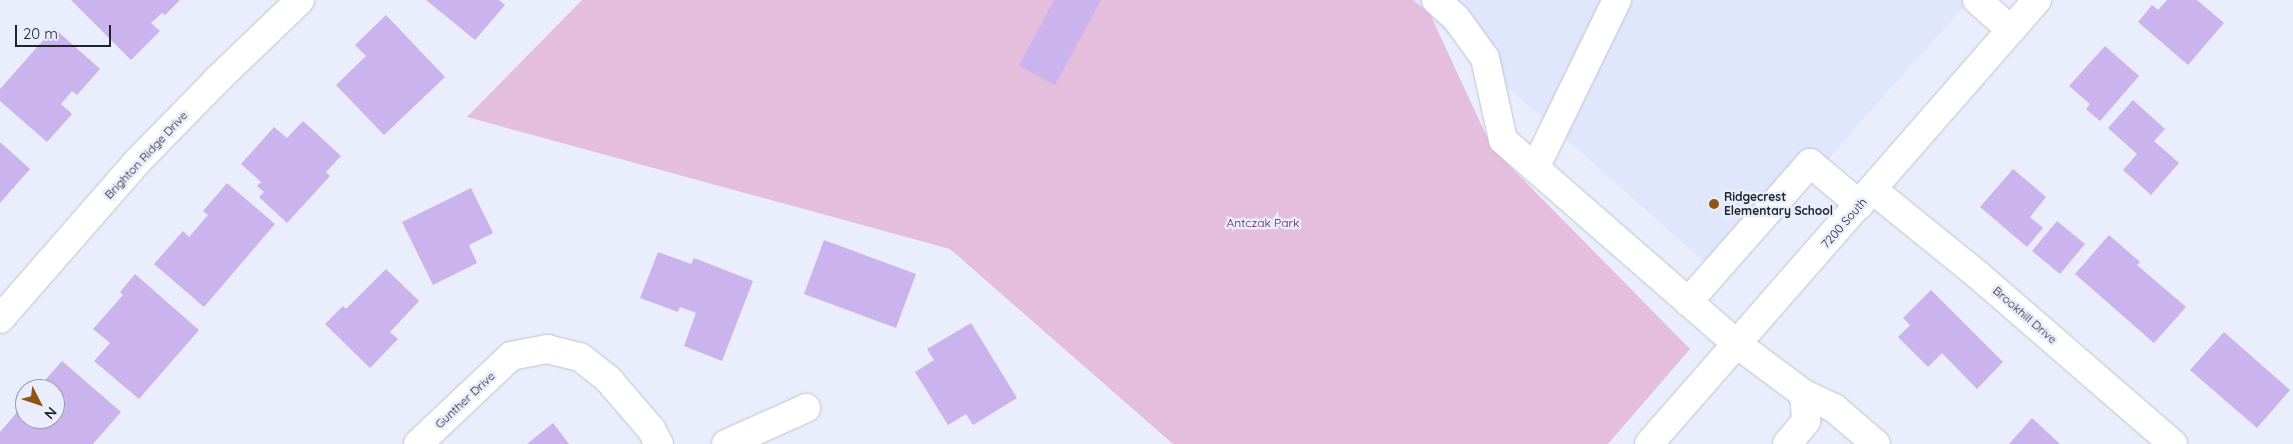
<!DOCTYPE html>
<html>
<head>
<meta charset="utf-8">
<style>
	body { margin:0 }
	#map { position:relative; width:2293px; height:444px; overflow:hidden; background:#eaeefc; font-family:Quicksand,sans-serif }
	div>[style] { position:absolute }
	.built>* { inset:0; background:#e0e6fc }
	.green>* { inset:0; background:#e5bddd }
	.building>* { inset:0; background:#cbb3ed }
	.roads { filter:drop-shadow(0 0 1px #bfc3d1) drop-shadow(0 0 1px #bfc3d1) }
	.minor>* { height:28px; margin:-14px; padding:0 14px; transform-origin:14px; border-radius:14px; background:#fff }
	.dots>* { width:14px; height:14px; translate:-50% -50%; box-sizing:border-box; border:2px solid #eaeefc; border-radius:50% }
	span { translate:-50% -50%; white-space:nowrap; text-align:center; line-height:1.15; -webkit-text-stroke:5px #eaeefc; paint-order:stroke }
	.street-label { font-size:12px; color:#222429 }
	.poi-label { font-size:12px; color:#222429; font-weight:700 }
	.left { translate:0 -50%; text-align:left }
	.park-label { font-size:12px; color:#5f2156 }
	.north { position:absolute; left:15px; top:379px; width:50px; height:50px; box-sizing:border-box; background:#eaeefc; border:1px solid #9a9da8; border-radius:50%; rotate:131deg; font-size:14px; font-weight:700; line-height:20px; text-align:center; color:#222429 }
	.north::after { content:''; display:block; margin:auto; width:18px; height:22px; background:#905611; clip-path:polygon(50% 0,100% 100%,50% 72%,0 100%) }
	.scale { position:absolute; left:15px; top:25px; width:96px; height:22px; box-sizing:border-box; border:2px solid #222429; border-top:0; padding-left:6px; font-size:15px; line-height:18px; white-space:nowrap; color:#222429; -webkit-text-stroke:4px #eaeefc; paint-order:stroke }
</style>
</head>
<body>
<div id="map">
	<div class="built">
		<i style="clip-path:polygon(1409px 0,1970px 0,1856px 127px,1726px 281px)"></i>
	</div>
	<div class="green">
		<i style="clip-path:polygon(582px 0,1413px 0,1430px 14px,1492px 148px,1690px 349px,1608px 444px,1173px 444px,950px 249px,467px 117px)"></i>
	</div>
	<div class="building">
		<i style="clip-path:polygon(71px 0,180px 0,165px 15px,162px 13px,151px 23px,160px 31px,131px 60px)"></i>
		<i style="clip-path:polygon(426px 0,499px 0,505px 5px,475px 40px)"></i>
		<i style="clip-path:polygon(1054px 0,1101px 0,1055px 85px,1019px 66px)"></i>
		<i style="clip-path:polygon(2167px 0,2197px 0,2224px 23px,2188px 65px,2138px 22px,2152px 5px,2158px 10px)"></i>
		<i style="clip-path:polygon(386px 15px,445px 77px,384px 135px,336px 85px,366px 56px,355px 45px)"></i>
		<i style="clip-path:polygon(54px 28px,100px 69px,77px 95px,72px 91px,61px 104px,72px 114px,47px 142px,0 101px,0 89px)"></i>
		<i style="clip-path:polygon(2105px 46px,2139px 76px,2100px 121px,2086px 109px,2090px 104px,2069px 86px)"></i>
		<i style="clip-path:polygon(2133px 100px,2165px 129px,2154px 141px,2179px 163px,2151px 195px,2123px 170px,2137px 154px,2108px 128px)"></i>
		<i style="clip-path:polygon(303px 121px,341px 156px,326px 172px,330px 176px,287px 223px,259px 197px,264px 192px,257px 186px,261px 182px,241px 164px,274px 127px,287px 138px)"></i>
		<i style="clip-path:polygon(0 142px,30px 169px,0 203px)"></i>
		<i style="clip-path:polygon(2013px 169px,2046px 197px,2030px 217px,2043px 228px,2027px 247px,1980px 207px)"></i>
		<i style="clip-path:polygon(227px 183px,275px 224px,204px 307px,154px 264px,183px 231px,189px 237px,208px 215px,203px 211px)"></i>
		<i style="clip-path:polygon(471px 188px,493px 233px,469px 245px,477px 263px,433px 285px,402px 222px)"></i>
		<i style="clip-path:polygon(2057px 221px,2085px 244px,2060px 274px,2032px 251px)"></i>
		<i style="clip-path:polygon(2109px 235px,2140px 262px,2137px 265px,2186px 307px,2154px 343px,2075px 274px)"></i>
		<i style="clip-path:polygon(824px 240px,916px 274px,896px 328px,804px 294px)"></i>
		<i style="clip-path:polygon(658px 252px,691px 264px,694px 258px,753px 281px,722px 361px,684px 346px,696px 313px,680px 307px,678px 312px,640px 298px)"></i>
		<i style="clip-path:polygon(386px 269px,419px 301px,390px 332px,398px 339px,370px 368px,325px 324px,343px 306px,346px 309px)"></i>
		<i style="clip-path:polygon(135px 274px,199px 330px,139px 399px,94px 361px,110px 343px,93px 329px,123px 295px,120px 292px)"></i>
		<i style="clip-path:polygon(1931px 290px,2003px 362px,1977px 389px,1942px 353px,1928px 367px,1898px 337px,1910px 325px,1903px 318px)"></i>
		<i style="clip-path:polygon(971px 323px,1017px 398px,973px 425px,966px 414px,948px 425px,915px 372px,934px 360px,927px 349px)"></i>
		<i style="clip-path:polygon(2224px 332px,2290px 390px,2257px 428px,2190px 370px)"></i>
		<i style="clip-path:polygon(62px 361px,121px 412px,93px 444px,0 444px,0 432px,25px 403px,25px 419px,55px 419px,55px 389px,37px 389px)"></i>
		<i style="clip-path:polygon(2032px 418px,2060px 444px,2009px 444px)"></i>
		<i style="clip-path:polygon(553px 423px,569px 444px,527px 444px)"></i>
	</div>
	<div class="roads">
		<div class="minor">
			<i style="left:1436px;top:0;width:27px;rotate:42deg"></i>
			<i style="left:1456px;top:18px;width:49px;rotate:54.1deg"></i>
			<i style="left:1485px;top:58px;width:84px;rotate:77.6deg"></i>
			<i style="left:1503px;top:140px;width:310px;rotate:41.1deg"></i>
			<i style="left:1737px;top:344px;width:84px;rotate:36.7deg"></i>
			<i style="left:1804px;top:394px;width:33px;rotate:25deg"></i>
			<i style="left:1834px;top:408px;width:55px;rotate:40.6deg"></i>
			<i style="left:1977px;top:0;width:45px;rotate:41.4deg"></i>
			<i style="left:1535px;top:168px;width:187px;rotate:-64deg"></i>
			<i style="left:1873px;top:190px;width:135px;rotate:39deg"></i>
			<i style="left:1978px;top:275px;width:258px;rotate:40.9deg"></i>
			<i style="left:1688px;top:302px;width:185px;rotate:-48.7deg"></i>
			<i style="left:1810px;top:163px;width:65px;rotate:40deg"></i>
			<i style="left:0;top:319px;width:208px;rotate:-48.9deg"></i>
			<i style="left:137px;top:162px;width:115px;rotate:-45.7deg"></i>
			<i style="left:217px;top:80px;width:115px;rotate:-43.9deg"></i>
			<i style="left:418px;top:444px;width:128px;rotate:-43.4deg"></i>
			<i style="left:511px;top:356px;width:37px;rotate:-11deg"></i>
			<i style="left:547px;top:349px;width:34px;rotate:14deg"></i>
			<i style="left:580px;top:357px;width:36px;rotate:38deg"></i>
			<i style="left:608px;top:379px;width:66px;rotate:49.3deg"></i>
			<i style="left:651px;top:429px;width:17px;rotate:62deg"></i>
			<i style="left:726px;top:444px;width:88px;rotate:-24.2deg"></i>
			<i style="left:1649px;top:444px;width:590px;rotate:-48.85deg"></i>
			<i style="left:1787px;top:444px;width:30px;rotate:-50deg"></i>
			<i style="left:1806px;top:421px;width:27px;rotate:-94deg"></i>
		</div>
	</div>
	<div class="dots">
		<i style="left:1714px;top:204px;background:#905611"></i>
	</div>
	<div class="street-label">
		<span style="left:146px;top:155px;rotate:-47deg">Brighton Ridge Drive</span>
		<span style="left:1844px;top:223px;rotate:-49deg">7200 South</span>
		<span style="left:2025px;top:315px;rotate:41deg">Brookhill Drive</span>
		<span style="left:465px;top:400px;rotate:-43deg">Gunther Drive</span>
	</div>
	<div class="poi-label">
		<span class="left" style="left:1724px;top:204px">Ridgecrest<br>Elementary School</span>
	</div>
	<div class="park-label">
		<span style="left:1263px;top:223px">Antczak Park</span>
	</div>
	<div class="north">N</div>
	<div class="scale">20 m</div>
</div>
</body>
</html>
